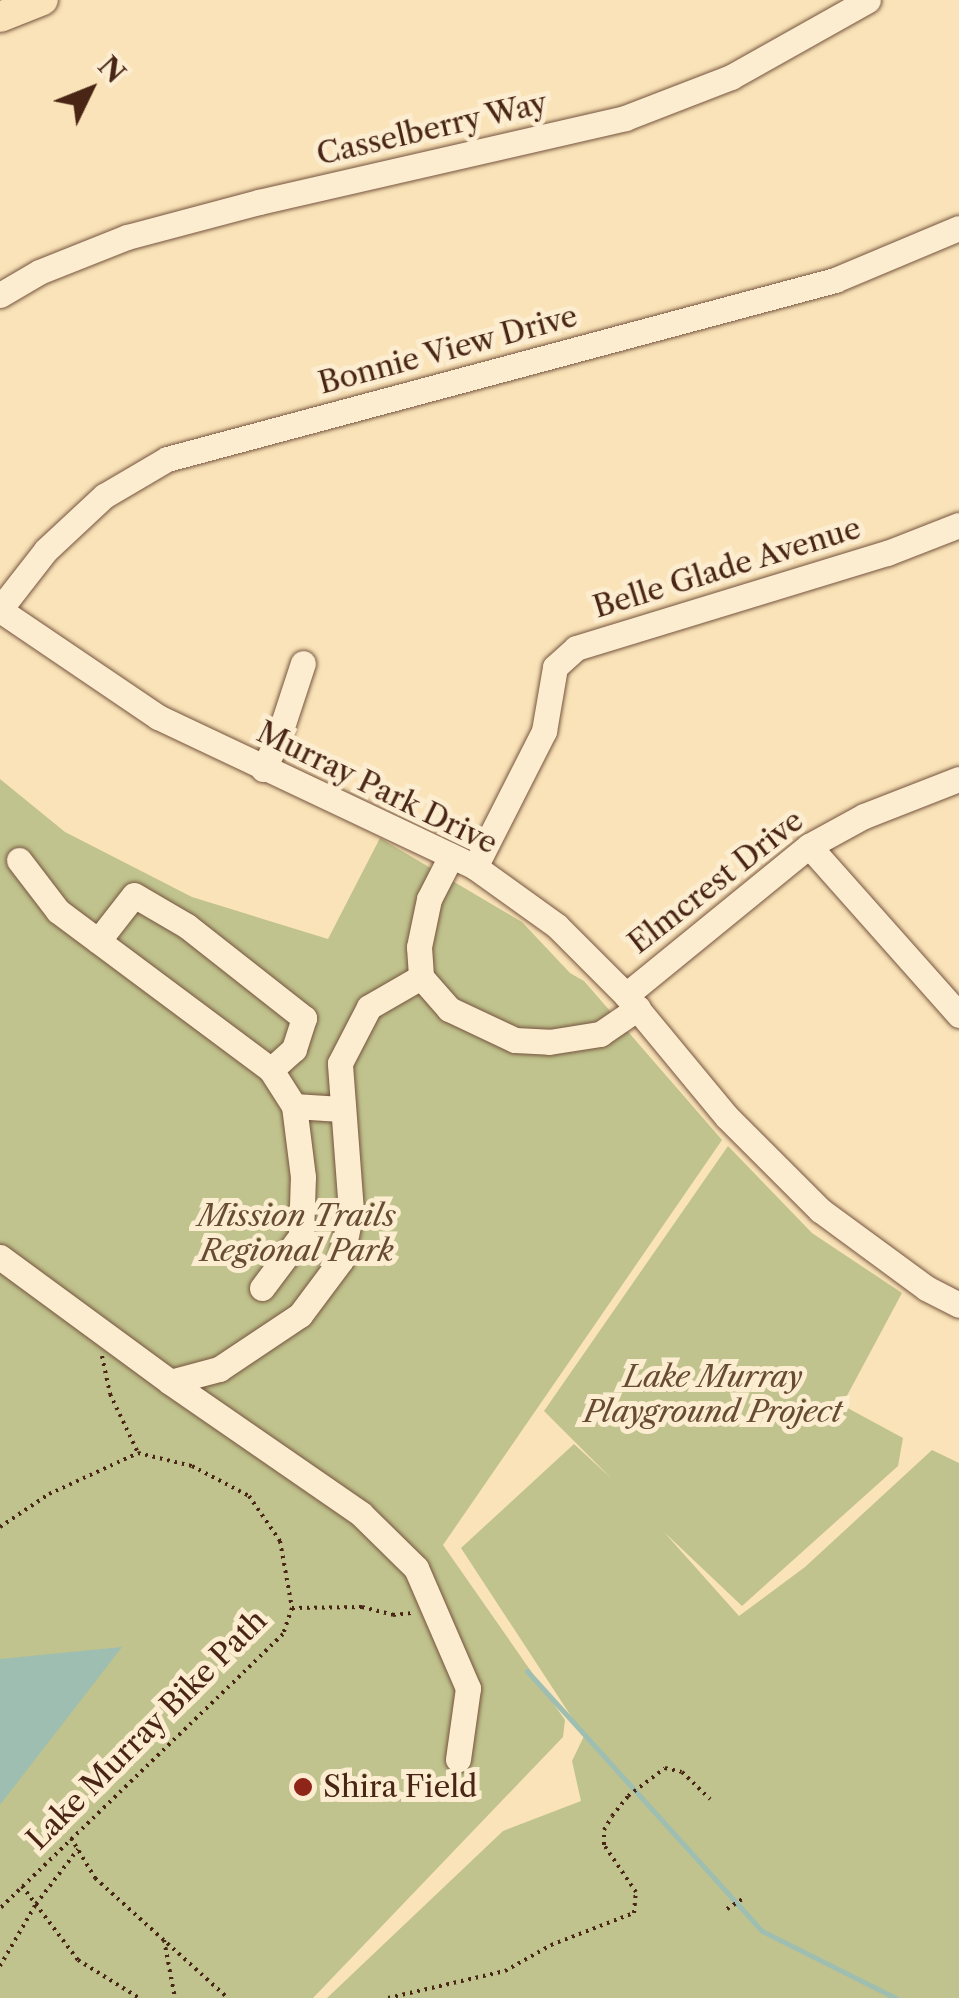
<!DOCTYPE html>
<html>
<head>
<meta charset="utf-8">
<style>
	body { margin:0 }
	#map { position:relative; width:959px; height:1998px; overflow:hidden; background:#fae3b8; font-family:"Libre Caslon Text",serif }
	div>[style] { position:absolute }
	.green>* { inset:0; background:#c0c38d }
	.water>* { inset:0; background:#9ebeb1 }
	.stream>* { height:5px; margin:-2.5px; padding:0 2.5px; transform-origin:2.5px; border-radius:2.5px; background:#9ebeb1 }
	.path>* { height:4px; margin-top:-2px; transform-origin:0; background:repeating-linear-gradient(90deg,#492515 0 2.5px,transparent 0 7.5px) }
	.roads { filter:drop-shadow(0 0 2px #75543e) drop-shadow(0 0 2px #75543e) }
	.minor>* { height:25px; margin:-12.5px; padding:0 12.5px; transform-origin:12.5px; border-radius:12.5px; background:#fcedd1 }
	.major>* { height:30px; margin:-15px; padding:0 15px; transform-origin:15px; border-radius:15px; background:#fae3b8 }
	.dots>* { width:28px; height:28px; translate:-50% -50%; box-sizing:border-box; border:5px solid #fcedd1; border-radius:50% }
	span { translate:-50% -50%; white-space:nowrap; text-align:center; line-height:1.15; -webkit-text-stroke:10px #fcedd1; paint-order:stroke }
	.street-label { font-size:30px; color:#492515 }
	.park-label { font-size:30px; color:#674c33; font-style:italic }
	.poi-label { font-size:30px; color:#492515 }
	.left { translate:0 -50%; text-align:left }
	.north { position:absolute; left:40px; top:40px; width:100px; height:100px; -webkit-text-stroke:8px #fcedd1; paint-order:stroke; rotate:47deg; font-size:28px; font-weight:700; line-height:40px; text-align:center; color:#492515 }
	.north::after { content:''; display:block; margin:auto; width:35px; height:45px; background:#492515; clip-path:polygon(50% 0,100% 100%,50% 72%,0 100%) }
</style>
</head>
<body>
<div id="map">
	<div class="green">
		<i style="clip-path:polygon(0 779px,65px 832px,192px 897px,328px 939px,380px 838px,522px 922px,570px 973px,584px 981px,722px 1140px,443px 1545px,565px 1720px,563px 1737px,313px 1998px,0 1998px)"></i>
		<i style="clip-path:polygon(728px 1146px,812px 1233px,902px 1293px,842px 1405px,903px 1438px,898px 1466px,742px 1606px,664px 1532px,739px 1616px,805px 1567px,932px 1450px,959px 1463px,959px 1998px,327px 1998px,503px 1831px,581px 1801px,572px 1761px,584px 1736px,461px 1548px,574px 1444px,612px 1479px,544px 1411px)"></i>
	</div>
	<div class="water">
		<i style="clip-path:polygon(122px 1647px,0 1805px,0 1659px)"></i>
	</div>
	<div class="stream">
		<i style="left:527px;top:1671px;width:350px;rotate:47.9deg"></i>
		<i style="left:762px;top:1931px;width:150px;rotate:26.6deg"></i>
	</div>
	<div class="path">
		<i style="left:102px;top:1356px;width:39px;rotate:78deg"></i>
		<i style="left:110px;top:1394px;width:65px;rotate:64.6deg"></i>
		<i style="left:0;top:1527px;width:59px;rotate:-34deg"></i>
		<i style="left:49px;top:1494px;width:98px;rotate:-24.7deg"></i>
		<i style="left:138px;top:1453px;width:56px;rotate:13.5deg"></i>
		<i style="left:192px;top:1466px;width:64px;rotate:27.8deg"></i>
		<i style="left:249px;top:1496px;width:55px;rotate:55.4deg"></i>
		<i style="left:280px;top:1541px;width:68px;rotate:79.8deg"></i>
		<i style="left:292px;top:1608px;width:28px;rotate:109deg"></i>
		<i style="left:283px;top:1634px;width:394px;rotate:135.9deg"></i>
		<i style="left:292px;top:1608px;width:70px;rotate:-0.8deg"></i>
		<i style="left:362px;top:1607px;width:32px;rotate:14deg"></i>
		<i style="left:393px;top:1615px;width:18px;rotate:-6deg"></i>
		<i style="left:71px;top:1838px;width:47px;rotate:59deg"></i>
		<i style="left:95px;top:1878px;width:179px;rotate:42.1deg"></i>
		<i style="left:22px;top:1886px;width:93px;rotate:52.9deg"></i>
		<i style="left:78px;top:1960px;width:72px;rotate:31.9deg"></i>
		<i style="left:727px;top:1909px;width:20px;rotate:-33deg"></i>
		<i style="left:164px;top:1940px;width:59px;rotate:79.3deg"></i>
		<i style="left:0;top:1966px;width:72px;rotate:-59.9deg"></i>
		<i style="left:36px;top:1904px;width:69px;rotate:-52.6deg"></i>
		<i style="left:388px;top:1998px;width:120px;rotate:-13deg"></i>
		<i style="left:505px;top:1971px;width:53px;rotate:-29.5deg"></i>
		<i style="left:551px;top:1945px;width:89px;rotate:-21.1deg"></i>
		<i style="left:634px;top:1913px;width:21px;rotate:-85deg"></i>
		<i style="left:636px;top:1892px;width:57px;rotate:-124.2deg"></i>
		<i style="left:604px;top:1845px;width:15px;rotate:-90deg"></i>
		<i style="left:604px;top:1830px;width:16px;rotate:-60deg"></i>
		<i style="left:612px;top:1816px;width:26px;rotate:-51deg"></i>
		<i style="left:628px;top:1796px;width:46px;rotate:-37.1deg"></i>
		<i style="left:665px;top:1768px;width:17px;rotate:13deg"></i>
		<i style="left:682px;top:1772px;width:39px;rotate:44deg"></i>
	</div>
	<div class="roads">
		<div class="minor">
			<i style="left:0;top:295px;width:45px;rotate:-30.5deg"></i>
			<i style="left:39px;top:272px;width:95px;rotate:-21.7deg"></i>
			<i style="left:127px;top:237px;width:137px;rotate:-14.9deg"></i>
			<i style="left:259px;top:202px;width:376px;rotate:-12.9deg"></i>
			<i style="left:625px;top:118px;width:114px;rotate:-21.1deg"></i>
			<i style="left:731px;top:77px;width:157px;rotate:-29.3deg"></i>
			<i style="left:0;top:609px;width:75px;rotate:-52.1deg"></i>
			<i style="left:46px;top:550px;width:79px;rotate:-43deg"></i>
			<i style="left:104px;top:496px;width:73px;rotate:-30.4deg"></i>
			<i style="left:167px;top:459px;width:692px;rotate:-15deg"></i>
			<i style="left:835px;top:280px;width:134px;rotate:-22.8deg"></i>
			<i style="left:0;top:610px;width:191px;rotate:34.1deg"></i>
			<i style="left:158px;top:717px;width:351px;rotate:25.3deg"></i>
			<i style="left:475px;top:867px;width:101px;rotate:35.7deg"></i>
			<i style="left:557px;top:926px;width:98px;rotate:45deg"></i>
			<i style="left:626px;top:995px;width:158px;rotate:50.4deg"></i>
			<i style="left:727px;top:1117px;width:132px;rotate:45deg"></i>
			<i style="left:820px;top:1210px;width:132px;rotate:36.3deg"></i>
			<i style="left:926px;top:1288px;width:37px;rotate:27deg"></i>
			<i style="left:263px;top:769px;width:30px;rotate:-63deg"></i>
			<i style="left:277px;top:742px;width:83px;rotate:-71.8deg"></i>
			<i style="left:809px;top:846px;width:226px;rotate:48.4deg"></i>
			<i style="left:451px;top:856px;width:48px;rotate:117.1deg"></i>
			<i style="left:429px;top:899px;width:49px;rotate:101.8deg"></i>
			<i style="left:419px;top:947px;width:30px;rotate:86deg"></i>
			<i style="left:421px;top:977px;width:43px;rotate:48.8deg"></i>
			<i style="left:449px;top:1009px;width:73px;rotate:25.2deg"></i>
			<i style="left:515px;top:1040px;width:34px;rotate:3deg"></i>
			<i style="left:549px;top:1042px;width:52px;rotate:-8.9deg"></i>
			<i style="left:600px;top:1034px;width:46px;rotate:-34.4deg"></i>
			<i style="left:19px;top:860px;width:64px;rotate:52.6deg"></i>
			<i style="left:58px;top:911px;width:266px;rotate:36.7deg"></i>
			<i style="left:271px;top:1070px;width:43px;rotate:57.4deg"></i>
			<i style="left:294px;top:1106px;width:47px;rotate:3.7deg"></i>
			<i style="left:475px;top:867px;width:153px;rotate:-63.1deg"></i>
			<i style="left:544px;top:731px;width:65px;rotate:-80.2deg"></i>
			<i style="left:555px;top:667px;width:28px;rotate:-42deg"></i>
			<i style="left:576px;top:648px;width:325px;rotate:-17deg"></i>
			<i style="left:887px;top:553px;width:77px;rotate:-21.3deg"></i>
			<i style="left:98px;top:941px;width:58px;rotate:-52deg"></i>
			<i style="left:134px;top:895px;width:61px;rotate:30.3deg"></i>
			<i style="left:187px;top:926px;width:149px;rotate:38.2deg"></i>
			<i style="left:304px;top:1018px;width:33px;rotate:108deg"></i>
			<i style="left:294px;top:1049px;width:31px;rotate:138deg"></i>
			<i style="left:626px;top:995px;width:236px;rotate:-39.2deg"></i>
			<i style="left:809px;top:846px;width:63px;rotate:-28.6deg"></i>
			<i style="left:864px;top:816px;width:102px;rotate:-21.3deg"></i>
			<i style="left:0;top:1257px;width:211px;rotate:36.3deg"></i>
			<i style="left:170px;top:1382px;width:51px;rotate:-14.9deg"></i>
			<i style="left:219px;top:1369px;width:97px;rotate:-33.7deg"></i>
			<i style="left:300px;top:1315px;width:69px;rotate:-53.3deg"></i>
			<i style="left:341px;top:1260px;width:50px;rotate:-78.5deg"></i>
			<i style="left:351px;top:1211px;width:148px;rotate:-94.3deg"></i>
			<i style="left:340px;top:1063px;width:63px;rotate:-62.6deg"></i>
			<i style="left:369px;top:1007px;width:60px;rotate:-30deg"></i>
			<i style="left:262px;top:1288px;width:65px;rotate:-53.1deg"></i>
			<i style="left:301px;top:1236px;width:59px;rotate:-88.1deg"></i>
			<i style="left:303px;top:1177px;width:72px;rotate:-97.2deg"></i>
			<i style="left:170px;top:1382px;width:232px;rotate:34.6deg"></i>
			<i style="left:361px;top:1514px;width:77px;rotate:44.5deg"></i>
			<i style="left:416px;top:1568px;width:131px;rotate:66.6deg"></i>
			<i style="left:468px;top:1688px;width:72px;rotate:98deg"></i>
		</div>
		<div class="major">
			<i style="left:0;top:17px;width:46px;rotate:-21.6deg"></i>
		</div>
	</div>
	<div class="dots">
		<i style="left:303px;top:1787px;background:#8f2418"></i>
	</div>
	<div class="street-label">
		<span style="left:432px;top:129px;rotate:-13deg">Casselberry Way</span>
		<span style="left:448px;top:350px;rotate:-15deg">Bonnie View Drive</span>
		<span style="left:727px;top:568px;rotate:-17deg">Belle Glade Avenue</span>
		<span style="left:377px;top:788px;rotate:26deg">Murray Park Drive</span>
		<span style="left:716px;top:882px;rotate:-38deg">Elmcrest Drive</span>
		<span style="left:147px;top:1730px;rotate:-45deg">Lake Murray Bike Path</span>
	</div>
	<div class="park-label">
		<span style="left:297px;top:1233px">Mission Trails<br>Regional Park</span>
		<span style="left:713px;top:1394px">Lake Murray<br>Playground Project</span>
	</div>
	<div class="poi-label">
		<span class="left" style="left:323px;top:1787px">Shira Field</span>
	</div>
	<div class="north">N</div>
</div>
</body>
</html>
